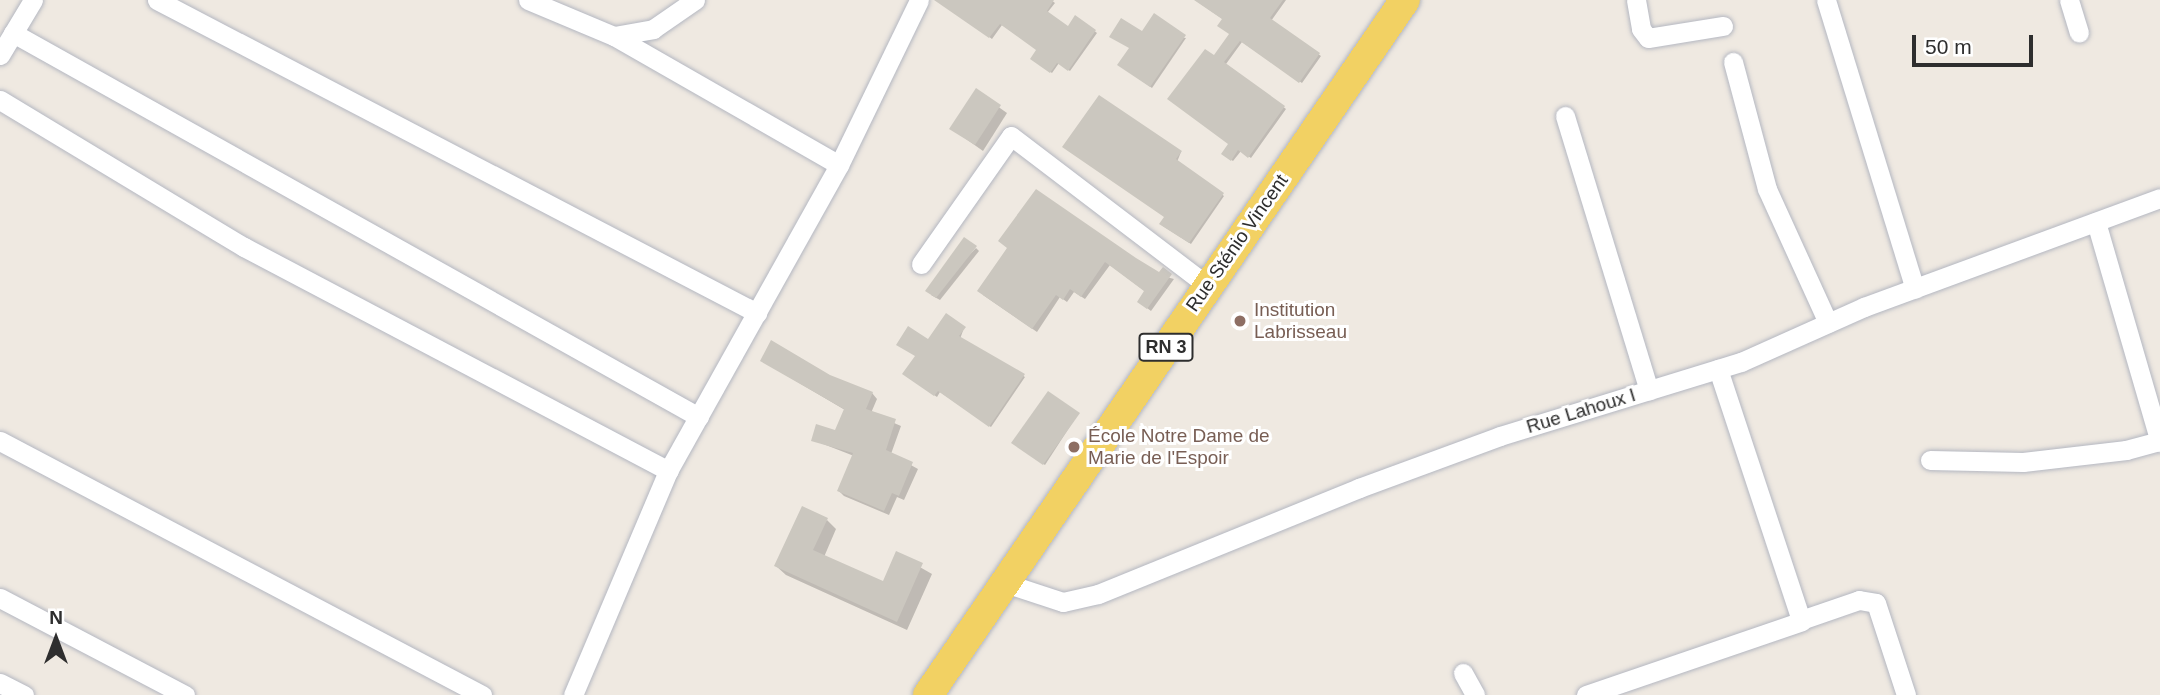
<!DOCTYPE html>
<html>
<head>
<meta charset="utf-8">
<style>
	body { margin:0 }
	#map { position:relative; width:2160px; height:695px; overflow:hidden; background:#efe9e1; font-family:Helvetica,sans-serif }
	div>[style] { position:absolute }
	.shadow>* { inset:0; background:#0003 }
	.building>* { inset:0; background:#cbc7bf }
	.roads { filter:drop-shadow(0 0 2px #b4b7c1) drop-shadow(0 0 2px #b4b7c1) }
	.minor>* { height:19px; margin:-9.5px; padding:0 9.5px; transform-origin:9.5px; border-radius:9.5px; background:#fff }
	.primary>* { height:30px; margin:-15px; padding:0 15px; transform-origin:15px; border-radius:15px; background:#f2d163 }
	.dots>* { width:19px; height:19px; translate:-50% -50%; box-sizing:border-box; border:4px solid #fff; border-radius:50% }
	span { translate:-50% -50%; white-space:nowrap; text-align:center; line-height:1.15; -webkit-text-stroke:6px #fff; paint-order:stroke }
	.shield-label span { padding:2px 5px; background:#fff; border:2px solid; border-radius:5px; -webkit-text-stroke-width:0 }
	.shield-label { font-size:18px; color:#2e2e2e; font-weight:700 }
	.street-label { font-size:19px; color:#2e2e2e }
	.education-label { font-size:19px; color:#785e54 }
	.left { translate:0 -50%; text-align:left }
	.north { position:absolute; left:21px; top:604px; width:70px; height:70px; -webkit-text-stroke:5px #fff; paint-order:stroke; rotate:0deg; font-size:19px; font-weight:700; line-height:28px; text-align:center; color:#2e2e2e }
	.north::after { content:''; display:block; margin:auto; width:24px; height:32px; background:#2e2e2e; clip-path:polygon(50% 0,100% 100%,50% 72%,0 100%) }
	.scale { position:absolute; left:1912px; top:35px; width:121px; height:32px; box-sizing:border-box; border:4px solid #2e2e2e; border-top:0; padding-left:9px; font-size:21px; line-height:24px; white-space:nowrap; color:#2e2e2e; -webkit-text-stroke:5px #fff; paint-order:stroke }
</style>
</head>
<body>
<div id="map">
	<div class="shadow">
		<i style="clip-path:polygon(940px 0,1051px 0,1055px 3px,1047px 13px,1068px 28px,1076px 17px,1097px 33px,1070px 71px,1059px 63px,1052px 73px,1034px 60px,1038px 50px,1002px 25px,992px 39px)"></i>
		<i style="clip-path:polygon(1195px 0,1286px 0,1271px 21px,1321px 56px,1302px 83px,1242px 42px,1226px 64px,1286px 109px,1251px 158px,1241px 151px,1233px 161px,1224px 154px,1230px 144px,1214px 58px,1231px 34px,1224px 20px)"></i>
		<i style="clip-path:polygon(1142px 33px,1186px 38px,1152px 88px,1121px 66px)"></i>
		<i style="clip-path:polygon(976px 91px,1007px 113px,983px 151px,952px 129px)"></i>
		<i style="clip-path:polygon(1066px 148px,1181px 152px,1177px 162px,1224px 196px,1191px 244px,1163px 226px,1166px 217px)"></i>
		<i style="clip-path:polygon(1036px 192px,1159px 275px,1174px 279px,1151px 311px,1143px 305px,1146px 292px,1110px 265px,1085px 299px,1074px 292px,1067px 302px,1060px 297px,1037px 332px,983px 295px)"></i>
		<i style="clip-path:polygon(976px 248px,979px 251px,940px 300px,931px 295px)"></i>
		<i style="clip-path:polygon(964px 328px,960px 339px,1025px 377px,991px 427px,940px 392px,937px 397px,906px 376px,928px 341px)"></i>
		<i style="clip-path:polygon(762px 361px,829px 376px,872px 393px,877px 399px,871px 413px,901px 426px,891px 454px,918px 469px,904px 500px,897px 497px,889px 515px,844px 496px,839px 491px,854px 456px,813px 440px,836px 432px,845px 410px)"></i>
		<i style="clip-path:polygon(1078px 414px,1045px 465px,1015px 444px)"></i>
		<i style="clip-path:polygon(827px 520px,836px 529px,824px 557px,883px 584px,897px 554px,932px 574px,907px 630px,786px 575px,776px 566px)"></i>
	</div>
	<div class="building">
		<i style="clip-path:polygon(934px 0,1054px 0,1047px 11px,1068px 26px,1075px 15px,1096px 30px,1068px 71px,1057px 63px,1050px 73px,1030px 59px,1036px 50px,1000px 24px,989px 38px)"></i>
		<i style="clip-path:polygon(1194px 0,1283px 0,1270px 18px,1320px 53px,1299px 83px,1240px 41px,1224px 62px,1285px 106px,1248px 158px,1238px 150px,1231px 161px,1221px 154px,1228px 144px,1167px 99px,1205px 49px,1214px 55px,1229px 34px,1217px 26px,1222px 19px)"></i>
		<i style="clip-path:polygon(1154px 13px,1186px 35px,1150px 87px,1117px 65px,1129px 48px,1109px 37px,1121px 18px,1142px 31px)"></i>
		<i style="clip-path:polygon(976px 88px,1001px 105px,975px 145px,949px 129px)"></i>
		<i style="clip-path:polygon(1099px 95px,1182px 151px,1176px 159px,1224px 193px,1189px 243px,1159px 224px,1164px 217px,1062px 147px)"></i>
		<i style="clip-path:polygon(1036px 189px,1136px 258px,1159px 272px,1163px 267px,1172px 274px,1147px 309px,1137px 302px,1144px 291px,1105px 262px,1081px 297px,1070px 289px,1063px 300px,1056px 295px,1032px 329px,977px 291px,1007px 248px,998px 241px)"></i>
		<i style="clip-path:polygon(964px 237px,977px 246px,936px 298px,925px 291px)"></i>
		<i style="clip-path:polygon(946px 313px,966px 327px,959px 336px,1025px 374px,989px 427px,938px 391px,934px 396px,902px 374px,915px 356px,896px 345px,908px 326px,928px 339px)"></i>
		<i style="clip-path:polygon(771px 340px,830px 375px,873px 392px,866px 409px,896px 419px,886px 450px,913px 462px,899px 496px,892px 493px,884px 511px,837px 491px,853px 453px,811px 441px,816px 424px,835px 430px,844px 409px,760px 361px)"></i>
		<i style="clip-path:polygon(1048px 391px,1080px 413px,1043px 465px,1011px 443px)"></i>
		<i style="clip-path:polygon(802px 506px,828px 518px,813px 550px,883px 581px,896px 551px,923px 563px,897px 622px,774px 566px)"></i>
	</div>
	<div class="roads">
		<div class="minor">
			<i style="left:157px;top:0;width:677px;rotate:27.55deg"></i>
			<i style="left:528px;top:0;width:93px;rotate:22.7deg"></i>
			<i style="left:614px;top:36px;width:40px;rotate:-10deg"></i>
			<i style="left:653px;top:29px;width:51px;rotate:-34.6deg"></i>
			<i style="left:1636px;top:0;width:29px;rotate:80deg"></i>
			<i style="left:1641px;top:29px;width:11px;rotate:52deg"></i>
			<i style="left:1648px;top:38px;width:76px;rotate:-9.1deg"></i>
			<i style="left:1826px;top:0;width:302px;rotate:72.9deg"></i>
			<i style="left:2069px;top:0;width:34px;rotate:73deg"></i>
			<i style="left:13px;top:33px;width:786px;rotate:29.24deg"></i>
			<i style="left:614px;top:36px;width:259px;rotate:29.8deg"></i>
			<i style="left:0;top:55px;width:64px;rotate:-59deg"></i>
			<i style="left:1733px;top:62px;width:131px;rotate:75deg"></i>
			<i style="left:1767px;top:189px;width:147px;rotate:65.5deg"></i>
			<i style="left:0;top:100px;width:285px;rotate:31.1deg"></i>
			<i style="left:244px;top:247px;width:480px;rotate:27.8deg"></i>
			<i style="left:1565px;top:116px;width:287px;rotate:73deg"></i>
			<i style="left:2096px;top:222px;width:229px;rotate:73.8deg"></i>
			<i style="left:921px;top:264px;width:156px;rotate:-54.9deg"></i>
			<i style="left:1011px;top:136px;width:248px;rotate:37.3deg"></i>
			<i style="left:1718px;top:369px;width:264px;rotate:71.7deg"></i>
			<i style="left:1801px;top:620px;width:61px;rotate:-19deg"></i>
			<i style="left:1859px;top:600px;width:17px;rotate:10deg"></i>
			<i style="left:1876px;top:603px;width:97px;rotate:71.9deg"></i>
			<i style="left:0;top:441px;width:545px;rotate:27.79deg"></i>
			<i style="left:1930px;top:460px;width:93px;rotate:1.2deg"></i>
			<i style="left:2023px;top:462px;width:104px;rotate:-6.6deg"></i>
			<i style="left:2126px;top:450px;width:35px;rotate:-15deg"></i>
			<i style="left:1002px;top:582px;width:64px;rotate:18.2deg"></i>
			<i style="left:1063px;top:602px;width:36px;rotate:-13deg"></i>
			<i style="left:1098px;top:594px;width:282px;rotate:-22.1deg"></i>
			<i style="left:1359px;top:488px;width:150px;rotate:-20.2deg"></i>
			<i style="left:1500px;top:436px;width:252px;rotate:-17.1deg"></i>
			<i style="left:1741px;top:362px;width:135px;rotate:-24.1deg"></i>
			<i style="left:1864px;top:307px;width:315px;rotate:-20.2deg"></i>
			<i style="left:0;top:598px;width:209px;rotate:27.7deg"></i>
			<i style="left:1463px;top:673px;width:25px;rotate:61deg"></i>
			<i style="left:0;top:683px;width:27px;rotate:27deg"></i>
			<i style="left:573px;top:695px;width:243px;rotate:-67deg"></i>
			<i style="left:668px;top:471px;width:351px;rotate:-60.8deg"></i>
			<i style="left:839px;top:165px;width:183px;rotate:-64.1deg"></i>
			<i style="left:1586px;top:695px;width:228px;rotate:-18.9deg"></i>
		</div>
		<div class="primary">
			<i style="left:928px;top:695px;width:843px;rotate:-55.54deg"></i>
		</div>
	</div>
	<div class="dots">
		<i style="left:1240px;top:321px;background:#8d6e63"></i>
		<i style="left:1074px;top:447px;background:#8d6e63"></i>
	</div>
	<div class="shield-label">
		<span style="left:1166px;top:347px">RN 3</span>
	</div>
	<div class="street-label">
		<span style="left:1237px;top:243px;rotate:-55deg">Rue Sténio Vincent</span>
		<span style="left:1581px;top:411px;rotate:-17deg">Rue Lahoux I</span>
	</div>
	<div class="education-label">
		<span class="left" style="left:1254px;top:321px">Institution<br>Labrisseau</span>
		<span class="left" style="left:1088px;top:447px">École Notre Dame de<br>Marie de l'Espoir</span>
	</div>
	<div class="north">N</div>
	<div class="scale">50 m</div>
</div>
</body>
</html>
